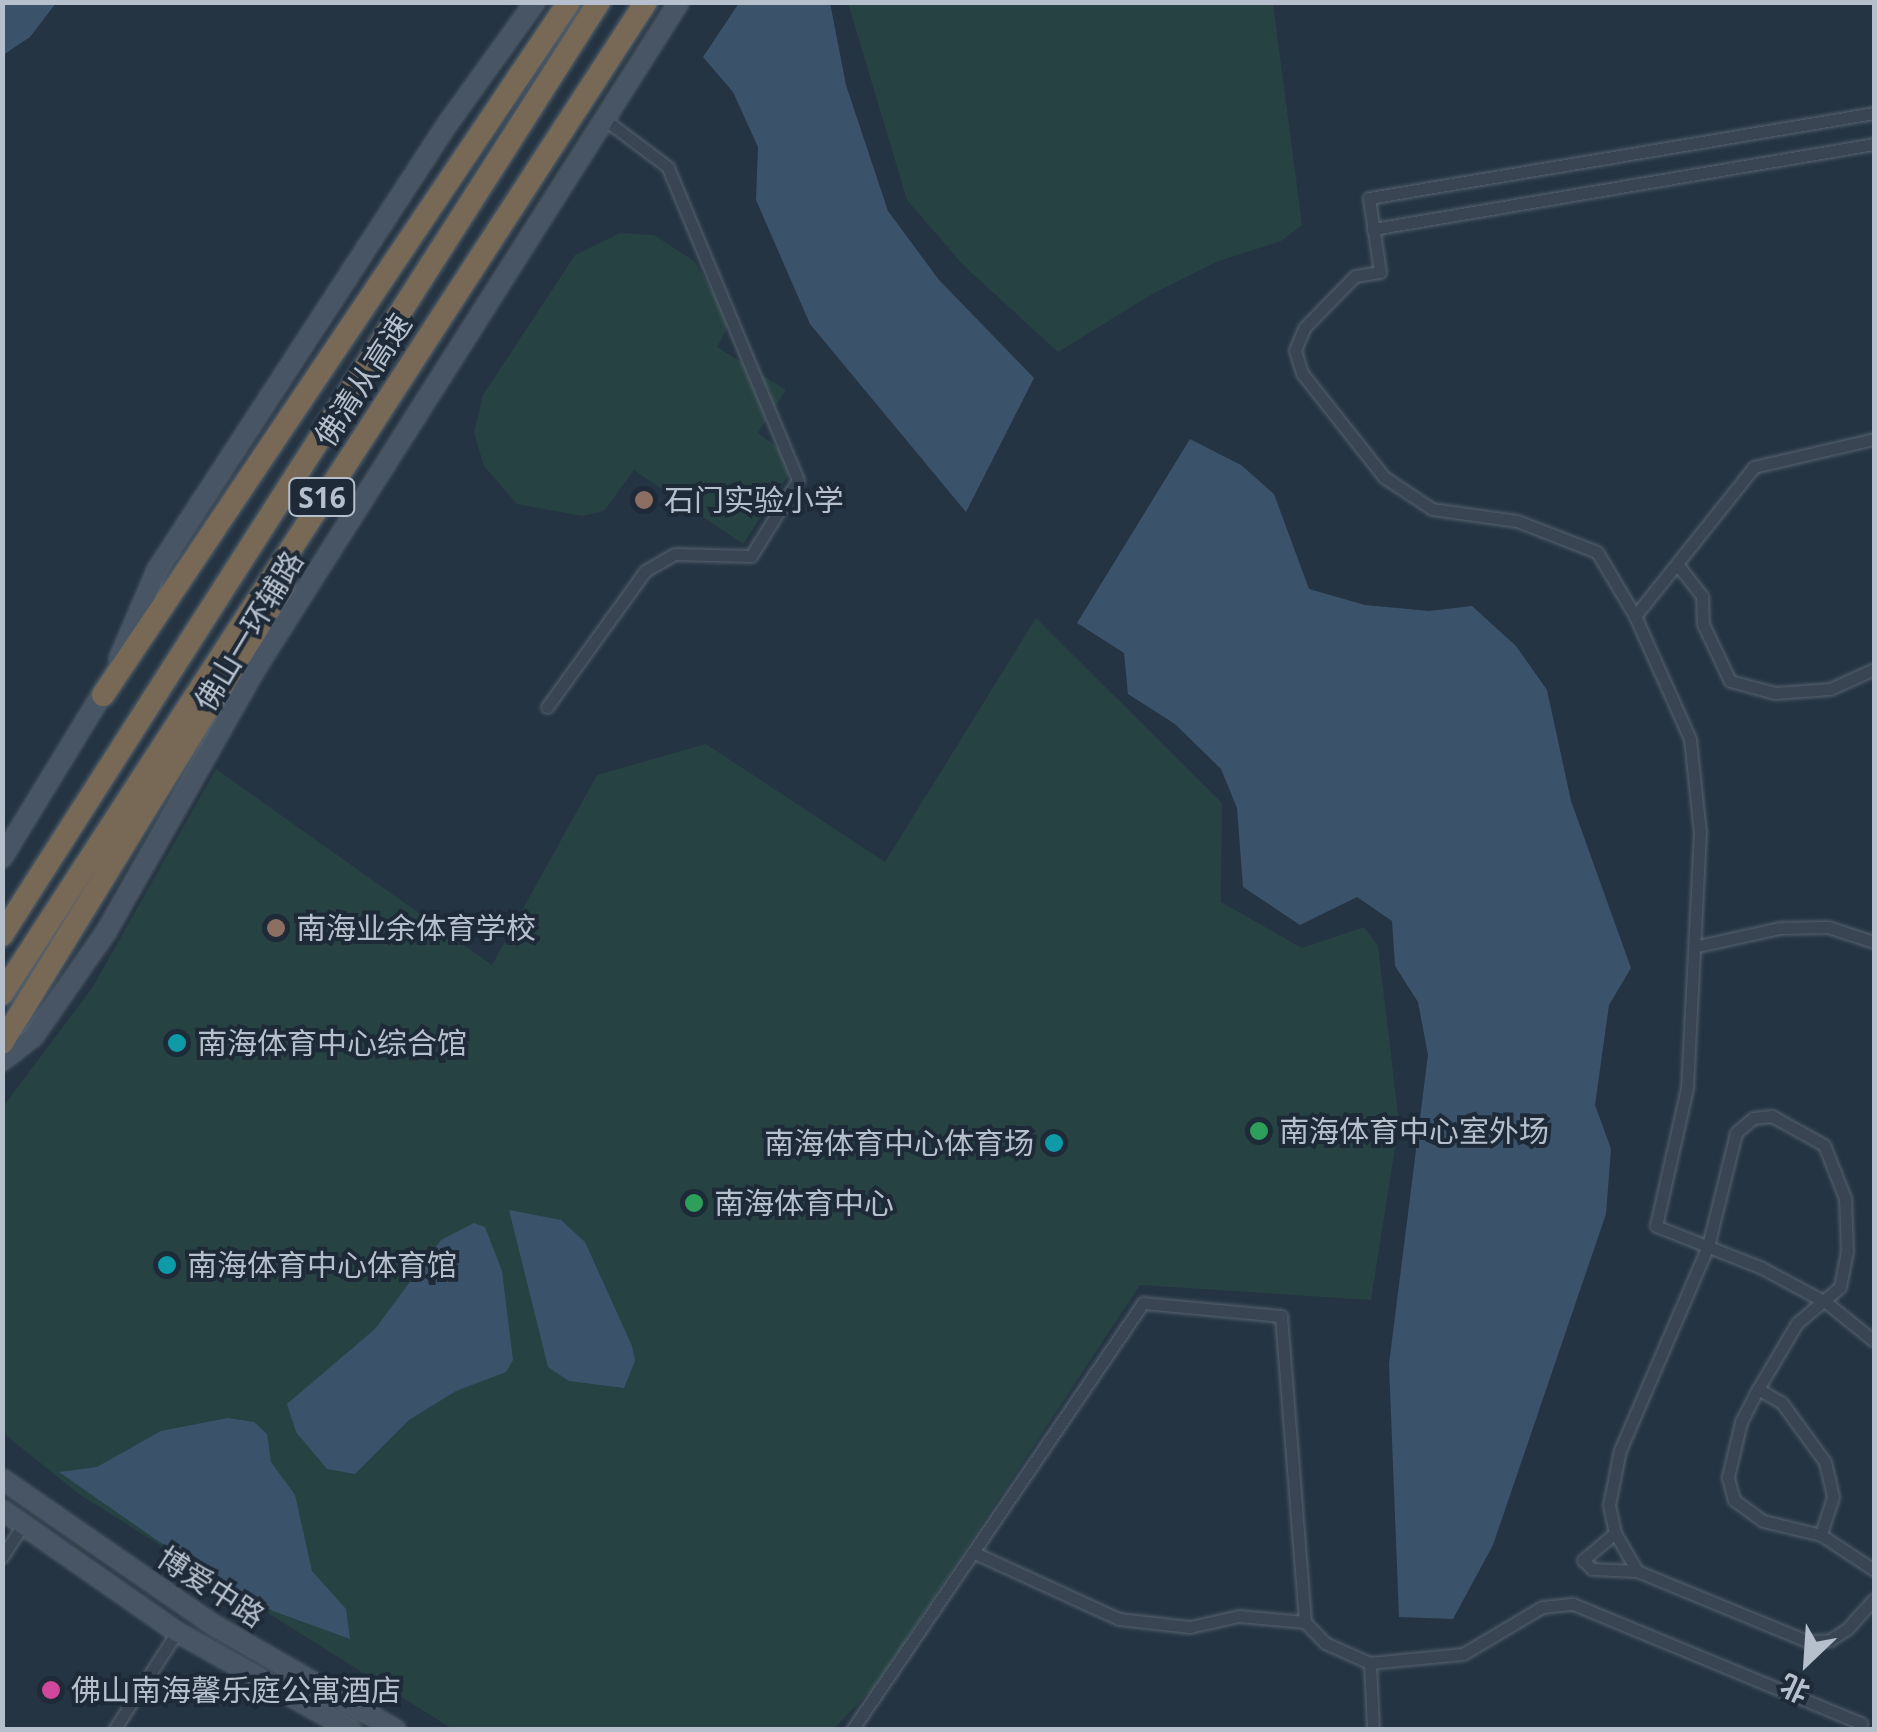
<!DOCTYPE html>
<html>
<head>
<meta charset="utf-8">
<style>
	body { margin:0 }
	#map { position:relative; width:1877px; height:1732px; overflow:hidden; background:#253442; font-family:"Noto Sans","Noto Sans SC",sans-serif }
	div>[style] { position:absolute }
	.green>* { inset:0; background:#274243 }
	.water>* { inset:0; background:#3a536b }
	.roads { filter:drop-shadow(0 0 2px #57636f) drop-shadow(0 0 2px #57636f) }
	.minor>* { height:11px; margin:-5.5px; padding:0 5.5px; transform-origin:5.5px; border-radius:5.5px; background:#394552 }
	.secondary>* { height:18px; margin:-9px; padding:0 9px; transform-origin:9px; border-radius:9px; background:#475565 }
	.motorway>* { height:22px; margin:-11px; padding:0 11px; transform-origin:11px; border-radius:11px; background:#786856 }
	.dots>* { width:28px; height:28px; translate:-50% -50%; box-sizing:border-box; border:5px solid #1e2a37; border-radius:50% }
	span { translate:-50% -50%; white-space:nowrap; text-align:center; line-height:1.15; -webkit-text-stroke:8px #1e2a37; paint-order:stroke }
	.shield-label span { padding:2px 8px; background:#1e2a37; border:2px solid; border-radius:8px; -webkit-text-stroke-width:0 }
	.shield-label { font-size:28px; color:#b6c0cc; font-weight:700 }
	.street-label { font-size:30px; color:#b6c0cc }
	.poi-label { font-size:30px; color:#b6c0cc }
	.left { translate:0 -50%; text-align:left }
	.right { translate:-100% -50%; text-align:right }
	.frame { position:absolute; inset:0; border:5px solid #b6c0cc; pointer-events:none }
	.north { position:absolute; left:1757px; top:1612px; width:100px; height:100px; -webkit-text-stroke:8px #1e2a37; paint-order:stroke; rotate:205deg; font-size:28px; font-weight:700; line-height:40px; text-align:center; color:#b6c0cc }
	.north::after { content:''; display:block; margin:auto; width:35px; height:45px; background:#b6c0cc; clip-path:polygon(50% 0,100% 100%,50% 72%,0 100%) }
</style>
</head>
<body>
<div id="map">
	<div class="green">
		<i style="clip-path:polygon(848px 3px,1273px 3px,1302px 225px,1281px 241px,1216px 262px,1154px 293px,1058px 352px,963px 265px,907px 200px)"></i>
		<i style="clip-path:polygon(620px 233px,654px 235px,694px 261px,731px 321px,717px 347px,786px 390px,758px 433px,797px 462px,743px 544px,634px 470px,604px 511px,582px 516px,517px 504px,484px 466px,474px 433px,483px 395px,575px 255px)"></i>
		<i style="clip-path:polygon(1036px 618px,1222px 803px,1221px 902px,1302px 948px,1364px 927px,1378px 946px,1399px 1122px,1371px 1300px,1140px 1285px,875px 1686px,834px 1729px,454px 1730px,79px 1494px,3px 1433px,2px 1108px,92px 988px,216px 769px,492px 965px,597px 775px,706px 744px,885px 862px)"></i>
	</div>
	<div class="water">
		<i style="clip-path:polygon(3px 2px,56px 2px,56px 3px,30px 37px,3px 55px)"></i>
		<i style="clip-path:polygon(739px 3px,830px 3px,846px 85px,888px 211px,939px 280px,1034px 378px,966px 512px,810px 324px,756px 200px,758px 147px,733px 92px,703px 57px)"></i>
		<i style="clip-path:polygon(1190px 439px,1241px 465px,1274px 494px,1309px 589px,1365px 605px,1429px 611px,1472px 606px,1516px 646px,1547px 690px,1571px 801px,1631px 968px,1609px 1005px,1595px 1105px,1611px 1149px,1606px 1214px,1493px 1545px,1453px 1619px,1399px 1617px,1389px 1364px,1428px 1055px,1418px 1002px,1395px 966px,1392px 921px,1357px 897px,1300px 925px,1243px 887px,1237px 808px,1221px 769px,1175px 724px,1128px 694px,1124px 653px,1077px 623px)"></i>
		<i style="clip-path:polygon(509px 1210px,561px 1220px,585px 1242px,632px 1346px,635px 1361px,624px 1388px,569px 1381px,548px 1367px)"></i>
		<i style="clip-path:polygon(474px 1223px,485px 1227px,502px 1271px,513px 1360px,506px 1372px,456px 1391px,409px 1420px,355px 1474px,327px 1469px,296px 1432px,287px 1404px,375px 1329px,441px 1240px)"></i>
		<i style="clip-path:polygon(228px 1418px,254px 1422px,267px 1434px,271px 1462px,295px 1495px,312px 1571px,346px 1609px,350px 1639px,243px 1600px,59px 1472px,97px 1467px,161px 1431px)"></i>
	</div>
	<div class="roads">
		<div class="minor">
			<i style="left:1373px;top:229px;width:508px;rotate:-9.63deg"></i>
			<i style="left:1874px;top:439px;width:123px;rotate:166.9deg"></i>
			<i style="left:1754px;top:467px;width:191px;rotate:128.6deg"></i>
			<i style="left:1635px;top:616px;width:135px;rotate:65.9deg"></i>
			<i style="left:1690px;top:739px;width:94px;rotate:83.9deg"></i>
			<i style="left:1700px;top:832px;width:256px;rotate:92.9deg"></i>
			<i style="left:1687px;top:1088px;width:141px;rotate:102.7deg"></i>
			<i style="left:1656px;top:1226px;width:114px;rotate:21.6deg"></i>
			<i style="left:1762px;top:1268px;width:74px;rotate:28.3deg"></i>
			<i style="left:1827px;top:1303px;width:60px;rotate:39deg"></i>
			<i style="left:1677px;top:564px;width:41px;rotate:52deg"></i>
			<i style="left:1702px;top:596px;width:28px;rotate:88deg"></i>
			<i style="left:1703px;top:624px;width:63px;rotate:64.7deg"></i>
			<i style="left:1730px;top:681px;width:47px;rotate:14.9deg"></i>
			<i style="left:1775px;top:693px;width:55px;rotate:-4.2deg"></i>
			<i style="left:1830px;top:689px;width:48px;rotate:-24.4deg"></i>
			<i style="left:1635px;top:616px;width:74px;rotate:-120.7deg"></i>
			<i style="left:1597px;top:552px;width:86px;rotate:-158.8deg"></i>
			<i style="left:1517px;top:521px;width:86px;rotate:-172deg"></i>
			<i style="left:1432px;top:509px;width:58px;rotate:-146.3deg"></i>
			<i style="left:1384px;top:477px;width:132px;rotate:-128.3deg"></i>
			<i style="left:1302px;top:373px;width:24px;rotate:-107deg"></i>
			<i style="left:1295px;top:350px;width:25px;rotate:-67deg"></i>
			<i style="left:1305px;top:327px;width:71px;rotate:-45.6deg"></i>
			<i style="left:1355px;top:276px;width:25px;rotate:-9deg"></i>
			<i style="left:1380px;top:272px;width:75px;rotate:-98.5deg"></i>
			<i style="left:1369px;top:198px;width:512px;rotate:-9.55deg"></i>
			<i style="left:547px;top:707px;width:168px;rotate:-54.2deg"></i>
			<i style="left:645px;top:571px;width:34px;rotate:-30deg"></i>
			<i style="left:675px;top:554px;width:76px;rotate:1.5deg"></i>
			<i style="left:751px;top:556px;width:89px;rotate:-58.3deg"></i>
			<i style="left:798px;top:480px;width:339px;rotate:-112.6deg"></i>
			<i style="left:668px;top:167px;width:80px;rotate:-143.1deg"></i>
			<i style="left:1698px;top:946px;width:83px;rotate:-12.5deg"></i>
			<i style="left:1779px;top:928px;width:49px;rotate:-1.2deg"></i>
			<i style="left:1828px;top:927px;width:48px;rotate:18.1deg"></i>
			<i style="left:1758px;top:1389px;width:28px;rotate:30deg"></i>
			<i style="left:1782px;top:1403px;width:73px;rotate:53.9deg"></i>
			<i style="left:1825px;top:1462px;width:36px;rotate:77deg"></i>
			<i style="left:1833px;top:1497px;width:40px;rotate:108deg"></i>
			<i style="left:1821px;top:1535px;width:60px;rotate:-166.4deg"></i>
			<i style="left:1763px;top:1521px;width:36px;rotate:-144deg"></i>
			<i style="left:1734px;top:1500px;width:24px;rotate:-105deg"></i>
			<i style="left:1728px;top:1477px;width:57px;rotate:-76.7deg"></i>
			<i style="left:1741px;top:1422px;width:37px;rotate:-63deg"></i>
			<i style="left:1758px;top:1389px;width:77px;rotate:-59.4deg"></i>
			<i style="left:1797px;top:1323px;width:56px;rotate:-39.9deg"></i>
			<i style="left:1840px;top:1287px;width:36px;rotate:-79deg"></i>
			<i style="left:1847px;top:1252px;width:54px;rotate:-92.1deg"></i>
			<i style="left:1845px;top:1198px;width:57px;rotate:-111.6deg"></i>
			<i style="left:1824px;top:1145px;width:60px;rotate:-150.9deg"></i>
			<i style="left:1772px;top:1116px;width:19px;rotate:174deg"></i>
			<i style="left:1753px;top:1118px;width:23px;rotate:139deg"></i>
			<i style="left:1736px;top:1133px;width:116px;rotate:103.9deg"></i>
			<i style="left:1708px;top:1246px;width:222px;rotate:113.3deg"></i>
			<i style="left:1620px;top:1450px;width:56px;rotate:101.3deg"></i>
			<i style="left:1609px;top:1505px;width:29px;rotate:78deg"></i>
			<i style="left:1615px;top:1533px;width:44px;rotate:59.9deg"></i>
			<i style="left:1637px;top:1571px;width:184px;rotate:22.4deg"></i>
			<i style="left:1807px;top:1641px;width:23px;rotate:-2deg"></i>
			<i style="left:1830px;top:1640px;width:20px;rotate:-33deg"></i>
			<i style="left:1847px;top:1629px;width:40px;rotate:-48deg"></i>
			<i style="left:1615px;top:1533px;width:42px;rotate:139.8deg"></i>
			<i style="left:1583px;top:1560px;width:13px;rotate:45deg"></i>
			<i style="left:1592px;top:1569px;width:45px;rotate:2.5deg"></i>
			<i style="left:1821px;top:1535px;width:64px;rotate:33.4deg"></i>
			<i style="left:977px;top:1554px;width:156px;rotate:24.6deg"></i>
			<i style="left:1119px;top:1619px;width:71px;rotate:6.4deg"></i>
			<i style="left:1190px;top:1627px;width:50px;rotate:-12.7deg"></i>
			<i style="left:1239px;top:1616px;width:66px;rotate:5.2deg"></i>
			<i style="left:2px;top:1557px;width:38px;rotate:-57deg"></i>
			<i style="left:1370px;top:1663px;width:67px;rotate:87.4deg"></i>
			<i style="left:114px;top:1730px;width:117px;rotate:-57.3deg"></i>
			<i style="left:852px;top:1730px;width:517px;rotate:-55.73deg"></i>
			<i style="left:1143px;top:1303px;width:139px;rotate:5.4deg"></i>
			<i style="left:1281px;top:1316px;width:307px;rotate:85.5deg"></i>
			<i style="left:1305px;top:1622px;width:29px;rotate:46deg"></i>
			<i style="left:1325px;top:1643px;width:49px;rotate:24deg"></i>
			<i style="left:1370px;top:1663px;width:93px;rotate:-5.5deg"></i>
			<i style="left:1463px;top:1654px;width:92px;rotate:-30.7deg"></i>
			<i style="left:1542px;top:1607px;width:31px;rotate:-6deg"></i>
			<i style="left:1573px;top:1604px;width:312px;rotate:22.5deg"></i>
			<i style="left:1861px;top:1723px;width:7px;rotate:106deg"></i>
		</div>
		<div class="secondary">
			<i style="left:119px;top:659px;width:97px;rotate:-66.9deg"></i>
			<i style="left:157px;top:570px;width:530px;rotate:-56.94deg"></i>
			<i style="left:446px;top:126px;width:153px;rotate:-54.3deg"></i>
			<i style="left:2px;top:858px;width:205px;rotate:-58.6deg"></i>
			<i style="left:2px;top:1061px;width:39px;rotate:-38deg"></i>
			<i style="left:33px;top:1037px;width:128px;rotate:-55.2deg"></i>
			<i style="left:106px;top:932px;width:304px;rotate:-60.4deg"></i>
			<i style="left:256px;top:668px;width:789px;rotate:-57.58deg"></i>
			<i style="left:2px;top:1479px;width:255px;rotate:34.6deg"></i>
			<i style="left:212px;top:1624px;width:212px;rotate:29.9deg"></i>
			<i style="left:2px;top:1510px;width:213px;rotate:34.9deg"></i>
			<i style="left:177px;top:1632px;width:200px;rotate:29.4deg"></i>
		</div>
		<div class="motorway">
			<i style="left:103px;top:695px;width:835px;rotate:-56.08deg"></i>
			<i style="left:2px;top:935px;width:1108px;rotate:-57.39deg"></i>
			<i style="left:2px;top:994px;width:1183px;rotate:-57.01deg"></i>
			<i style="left:2px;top:1043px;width:536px;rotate:-58.41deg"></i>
		</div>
	</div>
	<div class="dots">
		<i style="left:644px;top:500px;background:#8d6e63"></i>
		<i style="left:276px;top:928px;background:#8d6e63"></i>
		<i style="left:177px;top:1043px;background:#0f9aa8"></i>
		<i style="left:1259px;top:1131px;background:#2e9e5b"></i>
		<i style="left:1054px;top:1143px;background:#0f9aa8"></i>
		<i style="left:694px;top:1203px;background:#2e9e5b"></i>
		<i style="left:167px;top:1265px;background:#0f9aa8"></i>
		<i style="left:51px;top:1690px;background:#d1479c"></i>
	</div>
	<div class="shield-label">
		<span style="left:322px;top:497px">S16</span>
	</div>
	<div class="street-label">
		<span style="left:363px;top:380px;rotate:-57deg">佛清从高速</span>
		<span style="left:249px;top:631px;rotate:-59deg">佛山一环辅路</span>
		<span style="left:211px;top:1587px;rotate:33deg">博爱中路</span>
	</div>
	<div class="poi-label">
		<span class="left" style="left:664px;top:500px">石门实验小学</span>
		<span class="left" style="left:296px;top:928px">南海业余体育学校</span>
		<span class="left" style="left:197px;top:1043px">南海体育中心综合馆</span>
		<span class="left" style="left:1279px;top:1131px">南海体育中心室外场</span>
		<span class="right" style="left:1034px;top:1143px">南海体育中心体育场</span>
		<span class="left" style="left:714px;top:1203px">南海体育中心</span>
		<span class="left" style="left:187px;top:1265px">南海体育中心体育馆</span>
		<span class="left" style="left:71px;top:1690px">佛山南海馨乐庭公寓酒店</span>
	</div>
	<div class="frame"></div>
	<div class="north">北</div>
</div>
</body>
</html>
